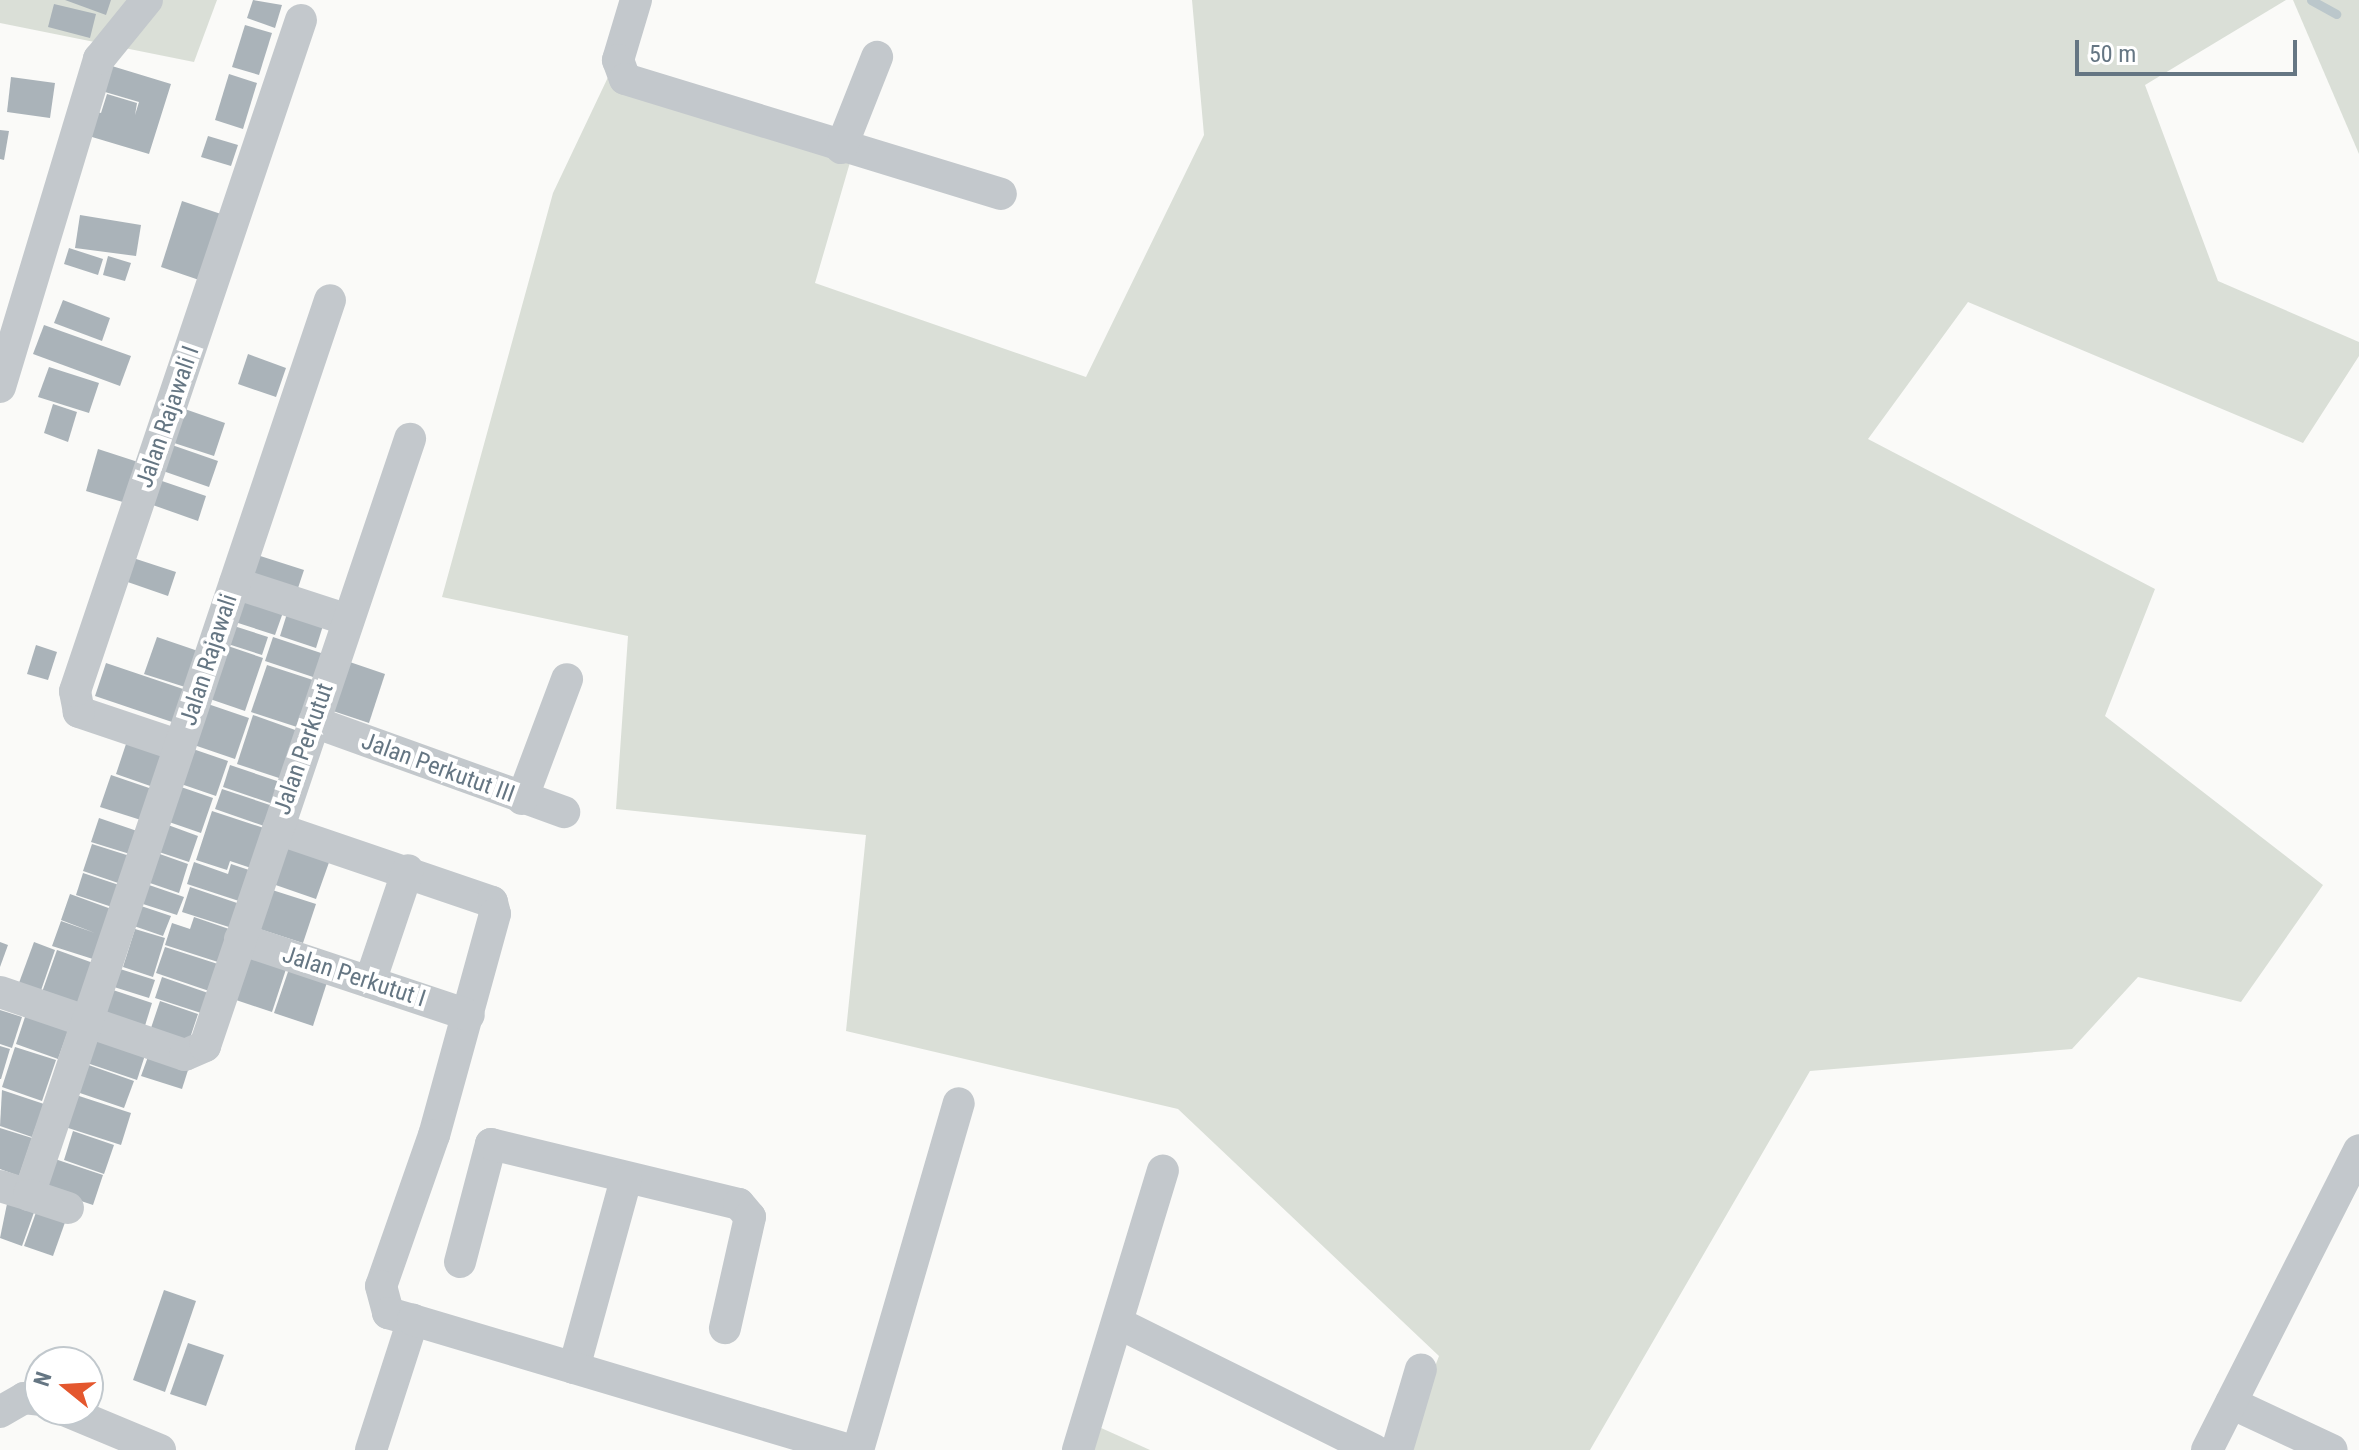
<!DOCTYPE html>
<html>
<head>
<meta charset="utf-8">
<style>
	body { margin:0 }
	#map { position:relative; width:2359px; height:1450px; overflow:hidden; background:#fafaf8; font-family:"Roboto Condensed",sans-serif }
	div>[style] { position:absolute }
	.green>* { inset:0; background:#dadfd7 }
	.stream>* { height:9px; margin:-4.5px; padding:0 4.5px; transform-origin:4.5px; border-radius:4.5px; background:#bbc7cb }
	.building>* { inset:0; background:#aab3b9 }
	.minor>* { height:32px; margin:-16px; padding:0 16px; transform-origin:16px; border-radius:16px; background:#c3c8cc }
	span { translate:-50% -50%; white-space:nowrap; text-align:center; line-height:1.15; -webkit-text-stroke:8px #fff; paint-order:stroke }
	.street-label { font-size:24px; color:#657683 }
	.north { position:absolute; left:24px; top:1346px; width:80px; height:80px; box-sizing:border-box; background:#fff; border:2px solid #c1c8cd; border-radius:50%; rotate:288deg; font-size:22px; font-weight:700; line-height:32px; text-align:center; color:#657683 }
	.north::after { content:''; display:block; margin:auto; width:28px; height:36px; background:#e4572e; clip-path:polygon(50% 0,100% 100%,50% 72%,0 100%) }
	.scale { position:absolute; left:2075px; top:40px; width:222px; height:36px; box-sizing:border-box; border:4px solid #657683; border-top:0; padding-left:10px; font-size:24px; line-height:28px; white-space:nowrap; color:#657683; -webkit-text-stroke:6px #fff; paint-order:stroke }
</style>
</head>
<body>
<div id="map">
	<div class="green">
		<i style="clip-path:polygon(0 0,217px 0,194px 62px,0 23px)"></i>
		<i style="clip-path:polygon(1192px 0,2286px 0,2145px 85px,2218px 281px,2359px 342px,2359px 356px,2303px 443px,1968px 302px,1868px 439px,2155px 589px,2105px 716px,2323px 885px,2241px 1002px,2138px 977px,2072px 1049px,1810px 1071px,1590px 1450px,1403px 1450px,1439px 1356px,1178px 1109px,846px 1031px,866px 835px,616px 809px,628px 636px,442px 597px,553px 193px,610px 73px,853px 152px,815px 283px,1086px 377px,1204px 135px)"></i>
		<i style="clip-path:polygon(2293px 0,2359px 0,2359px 154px)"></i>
		<i style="clip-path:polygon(1099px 1427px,1150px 1450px,1092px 1450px)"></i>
	</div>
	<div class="stream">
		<i style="left:2311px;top:0;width:29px;rotate:29deg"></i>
	</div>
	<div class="building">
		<i style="clip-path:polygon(65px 0,111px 0,106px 15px)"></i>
		<i style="clip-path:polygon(253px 0,282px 5px,275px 28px,247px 18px)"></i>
		<i style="clip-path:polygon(54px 4px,96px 14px,90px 38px,48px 27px)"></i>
		<i style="clip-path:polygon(245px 25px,272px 33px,259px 75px,232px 67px)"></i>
		<i style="clip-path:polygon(102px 63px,171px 84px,149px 154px,82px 134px,90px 110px,101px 113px,107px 94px,137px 103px,135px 115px,139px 102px,105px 92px)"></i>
		<i style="clip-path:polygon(229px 74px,257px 83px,243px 129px,215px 120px)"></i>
		<i style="clip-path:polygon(11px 77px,55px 83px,50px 118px,7px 112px)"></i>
		<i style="clip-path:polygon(0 130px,9px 131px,4px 160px,0 159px)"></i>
		<i style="clip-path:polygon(208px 136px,238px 145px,231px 166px,201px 157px)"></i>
		<i style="clip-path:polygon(182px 201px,227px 216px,205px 282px,161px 267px)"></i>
		<i style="clip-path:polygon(80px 215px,141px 225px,136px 256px,75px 248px)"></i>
		<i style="clip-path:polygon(69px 248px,103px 259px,98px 275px,64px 264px)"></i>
		<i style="clip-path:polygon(108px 256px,131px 263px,125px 281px,103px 275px)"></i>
		<i style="clip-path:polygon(63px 300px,110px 318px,102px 341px,54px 323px)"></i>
		<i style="clip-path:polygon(44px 325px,131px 356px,120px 386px,33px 354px)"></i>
		<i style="clip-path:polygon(248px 354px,286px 368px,276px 397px,238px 384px)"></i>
		<i style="clip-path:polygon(49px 367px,99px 383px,89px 413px,38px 397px)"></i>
		<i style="clip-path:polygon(53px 404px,77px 412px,68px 442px,44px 433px)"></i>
		<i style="clip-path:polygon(179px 407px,225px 423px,214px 456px,168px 441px)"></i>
		<i style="clip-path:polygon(172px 445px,218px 461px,209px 487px,163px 471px)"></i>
		<i style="clip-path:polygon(98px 449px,138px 462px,126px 503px,86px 491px)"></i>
		<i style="clip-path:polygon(159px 480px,206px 496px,198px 521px,150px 504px)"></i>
		<i style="clip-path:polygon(254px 554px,304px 570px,294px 600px,244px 583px)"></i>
		<i style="clip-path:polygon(127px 556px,176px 572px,168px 596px,119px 579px)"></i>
		<i style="clip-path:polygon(246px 590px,286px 604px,275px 635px,235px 622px)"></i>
		<i style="clip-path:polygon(290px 604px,326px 616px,316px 648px,280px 636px)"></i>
		<i style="clip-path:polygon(234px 626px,268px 637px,262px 655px,228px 644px)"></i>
		<i style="clip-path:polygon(157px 637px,198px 651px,185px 687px,144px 674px)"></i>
		<i style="clip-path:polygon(273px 637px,324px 654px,316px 678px,265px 661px)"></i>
		<i style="clip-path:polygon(36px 645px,57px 652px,48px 680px,27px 674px)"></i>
		<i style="clip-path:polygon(225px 645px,263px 658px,245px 711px,207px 698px)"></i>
		<i style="clip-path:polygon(338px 658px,385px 674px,369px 723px,321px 707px)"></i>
		<i style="clip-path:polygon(106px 663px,186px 690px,175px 723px,95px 696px)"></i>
		<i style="clip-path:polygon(267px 665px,316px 681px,300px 728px,251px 712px)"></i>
		<i style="clip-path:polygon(205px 703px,249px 718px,235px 759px,191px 744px)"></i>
		<i style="clip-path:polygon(253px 715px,298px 731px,282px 779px,237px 764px)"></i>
		<i style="clip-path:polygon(130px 732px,170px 746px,156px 788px,116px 774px)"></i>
		<i style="clip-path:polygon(193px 749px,228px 761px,216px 796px,181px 784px)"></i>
		<i style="clip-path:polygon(230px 765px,280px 782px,273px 804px,223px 787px)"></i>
		<i style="clip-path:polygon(111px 775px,155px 790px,144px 821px,100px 807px)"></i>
		<i style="clip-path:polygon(181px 787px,213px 798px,201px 833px,169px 822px)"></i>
		<i style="clip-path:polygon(222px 789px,276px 807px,270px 828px,215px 809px)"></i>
		<i style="clip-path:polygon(212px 811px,267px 829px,254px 869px,230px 861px,227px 870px,196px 860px)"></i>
		<i style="clip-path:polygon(99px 818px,140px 832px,133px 855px,91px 842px)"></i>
		<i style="clip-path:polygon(168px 825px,198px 836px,189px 862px,159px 852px)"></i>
		<i style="clip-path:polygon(282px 837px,332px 854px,316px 899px,267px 882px)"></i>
		<i style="clip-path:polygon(92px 844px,133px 857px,124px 885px,83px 871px)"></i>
		<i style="clip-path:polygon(157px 853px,188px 864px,179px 893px,147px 882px)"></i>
		<i style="clip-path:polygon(194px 862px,228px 874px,231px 864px,252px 871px,242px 902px,187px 884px)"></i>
		<i style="clip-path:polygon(83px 873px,122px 886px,115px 908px,76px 895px)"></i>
		<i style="clip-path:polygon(149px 885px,184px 897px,177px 915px,143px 904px)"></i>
		<i style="clip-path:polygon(190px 887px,240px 904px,232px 928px,182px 912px)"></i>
		<i style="clip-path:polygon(266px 888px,316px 904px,303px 943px,253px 927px)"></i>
		<i style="clip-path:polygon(70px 894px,114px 910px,96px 960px,52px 946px,61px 921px,95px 933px,61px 920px)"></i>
		<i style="clip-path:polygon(138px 905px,171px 916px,163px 936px,131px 925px)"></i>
		<i style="clip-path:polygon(194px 917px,232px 930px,221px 963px,165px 945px,172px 923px,190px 929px)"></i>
		<i style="clip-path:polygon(135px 929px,165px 938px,153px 977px,123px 967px)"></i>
		<i style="clip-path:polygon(0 942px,8px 945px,0 967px)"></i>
		<i style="clip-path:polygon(34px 942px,55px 950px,38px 999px,16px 991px)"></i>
		<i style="clip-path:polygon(165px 947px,221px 965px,212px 992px,156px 973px)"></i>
		<i style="clip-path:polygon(251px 947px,289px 960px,272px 1012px,233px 999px)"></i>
		<i style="clip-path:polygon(57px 950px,96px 964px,80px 1009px,41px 995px)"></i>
		<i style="clip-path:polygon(292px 960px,330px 973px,313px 1026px,274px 1013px)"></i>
		<i style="clip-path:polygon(120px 969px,155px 980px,149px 998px,114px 987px)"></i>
		<i style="clip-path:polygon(162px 977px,211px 994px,204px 1014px,155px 998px)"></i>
		<i style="clip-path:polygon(110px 989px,152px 1003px,144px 1029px,102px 1014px)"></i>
		<i style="clip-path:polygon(160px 1001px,198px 1014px,188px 1044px,150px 1031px)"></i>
		<i style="clip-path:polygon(0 1010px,22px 1017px,12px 1048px,0 1044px)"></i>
		<i style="clip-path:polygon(26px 1014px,69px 1028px,58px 1059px,16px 1044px)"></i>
		<i style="clip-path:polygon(93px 1034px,146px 1052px,137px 1080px,84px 1062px)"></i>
		<i style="clip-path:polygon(0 1046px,10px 1049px,1px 1079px,0 1079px)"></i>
		<i style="clip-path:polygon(15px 1047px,56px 1060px,42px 1101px,2px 1087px)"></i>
		<i style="clip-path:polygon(149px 1054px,189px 1067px,182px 1089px,141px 1076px)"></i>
		<i style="clip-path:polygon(83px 1063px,134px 1081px,124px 1108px,74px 1091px)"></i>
		<i style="clip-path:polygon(2px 1090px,44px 1104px,32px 1137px,0 1126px)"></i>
		<i style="clip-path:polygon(73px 1094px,131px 1113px,121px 1145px,62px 1126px)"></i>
		<i style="clip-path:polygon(0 1128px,32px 1138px,19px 1176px,0 1169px)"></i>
		<i style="clip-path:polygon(73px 1131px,114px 1145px,104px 1174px,64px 1160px)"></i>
		<i style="clip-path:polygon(52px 1158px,103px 1175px,93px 1205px,42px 1188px)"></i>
		<i style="clip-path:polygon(9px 1194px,37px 1204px,22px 1246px,0 1238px)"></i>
		<i style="clip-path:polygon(39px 1204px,68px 1214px,53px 1256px,24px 1246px)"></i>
		<i style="clip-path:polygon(164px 1290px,196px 1301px,165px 1392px,133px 1380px)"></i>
		<i style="clip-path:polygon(188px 1343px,224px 1355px,206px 1406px,170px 1394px)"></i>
	</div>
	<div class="minor">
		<i style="left:636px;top:0;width:63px;rotate:106.7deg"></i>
		<i style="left:618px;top:60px;width:20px;rotate:70deg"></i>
		<i style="left:625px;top:79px;width:393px;rotate:17deg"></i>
		<i style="left:841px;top:148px;width:98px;rotate:-68.4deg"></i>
		<i style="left:0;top:387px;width:343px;rotate:-73.2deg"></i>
		<i style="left:99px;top:59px;width:76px;rotate:-50.9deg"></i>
		<i style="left:235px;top:583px;width:119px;rotate:18.1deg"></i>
		<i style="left:314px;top:722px;width:266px;rotate:19.8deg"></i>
		<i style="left:180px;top:746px;width:107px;rotate:-161.4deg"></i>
		<i style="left:79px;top:712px;width:21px;rotate:-101deg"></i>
		<i style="left:75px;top:691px;width:708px;rotate:-71.39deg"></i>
		<i style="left:522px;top:799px;width:128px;rotate:-69.4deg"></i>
		<i style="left:278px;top:829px;width:226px;rotate:18.8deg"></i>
		<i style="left:492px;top:902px;width:12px;rotate:76deg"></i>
		<i style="left:495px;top:914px;width:229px;rotate:105.4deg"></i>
		<i style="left:434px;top:1135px;width:160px;rotate:109.3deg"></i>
		<i style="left:381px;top:1286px;width:28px;rotate:75deg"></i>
		<i style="left:388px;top:1313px;width:26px;rotate:16deg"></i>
		<i style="left:240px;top:939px;width:241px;rotate:18.4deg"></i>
		<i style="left:370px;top:982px;width:118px;rotate:-71.3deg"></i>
		<i style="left:0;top:992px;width:195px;rotate:18.8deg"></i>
		<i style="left:185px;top:1055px;width:22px;rotate:-24deg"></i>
		<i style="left:205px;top:1046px;width:641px;rotate:-71.34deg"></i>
		<i style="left:0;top:1186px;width:30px;rotate:17deg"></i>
		<i style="left:29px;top:1195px;width:944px;rotate:-71.41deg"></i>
		<i style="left:29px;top:1195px;width:41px;rotate:18.4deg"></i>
		<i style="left:460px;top:1262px;width:122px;rotate:-75.3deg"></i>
		<i style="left:491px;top:1144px;width:255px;rotate:13.6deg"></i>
		<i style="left:739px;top:1204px;width:17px;rotate:50deg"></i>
		<i style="left:750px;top:1217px;width:114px;rotate:102.7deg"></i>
		<i style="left:1118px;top:1323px;width:286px;rotate:26.4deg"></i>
		<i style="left:574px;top:1368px;width:196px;rotate:-74.6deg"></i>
		<i style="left:2231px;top:1403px;width:111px;rotate:25deg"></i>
		<i style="left:64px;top:1410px;width:104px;rotate:22.6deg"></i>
		<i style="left:0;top:1412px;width:28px;rotate:-30deg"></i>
		<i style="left:24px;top:1398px;width:16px;rotate:7deg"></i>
		<i style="left:371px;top:1450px;width:137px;rotate:-72.1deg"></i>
		<i style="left:413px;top:1320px;width:454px;rotate:16.6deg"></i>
		<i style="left:858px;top:1450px;width:361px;rotate:-73.8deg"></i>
		<i style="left:1078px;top:1450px;width:292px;rotate:-73.1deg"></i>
		<i style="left:1397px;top:1450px;width:84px;rotate:-73.5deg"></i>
		<i style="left:2207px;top:1450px;width:336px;rotate:-63.1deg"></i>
	</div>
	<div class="street-label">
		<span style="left:168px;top:417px;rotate:-71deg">Jalan Rajawali I</span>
		<span style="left:209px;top:660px;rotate:-72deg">Jalan Rajawali</span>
		<span style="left:304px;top:749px;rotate:-71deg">Jalan Perkutut</span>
		<span style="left:438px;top:768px;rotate:20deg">Jalan Perkutut III</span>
		<span style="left:354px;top:977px;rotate:18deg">Jalan Perkutut I</span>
	</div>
	<div class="north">N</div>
	<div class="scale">50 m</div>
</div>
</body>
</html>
